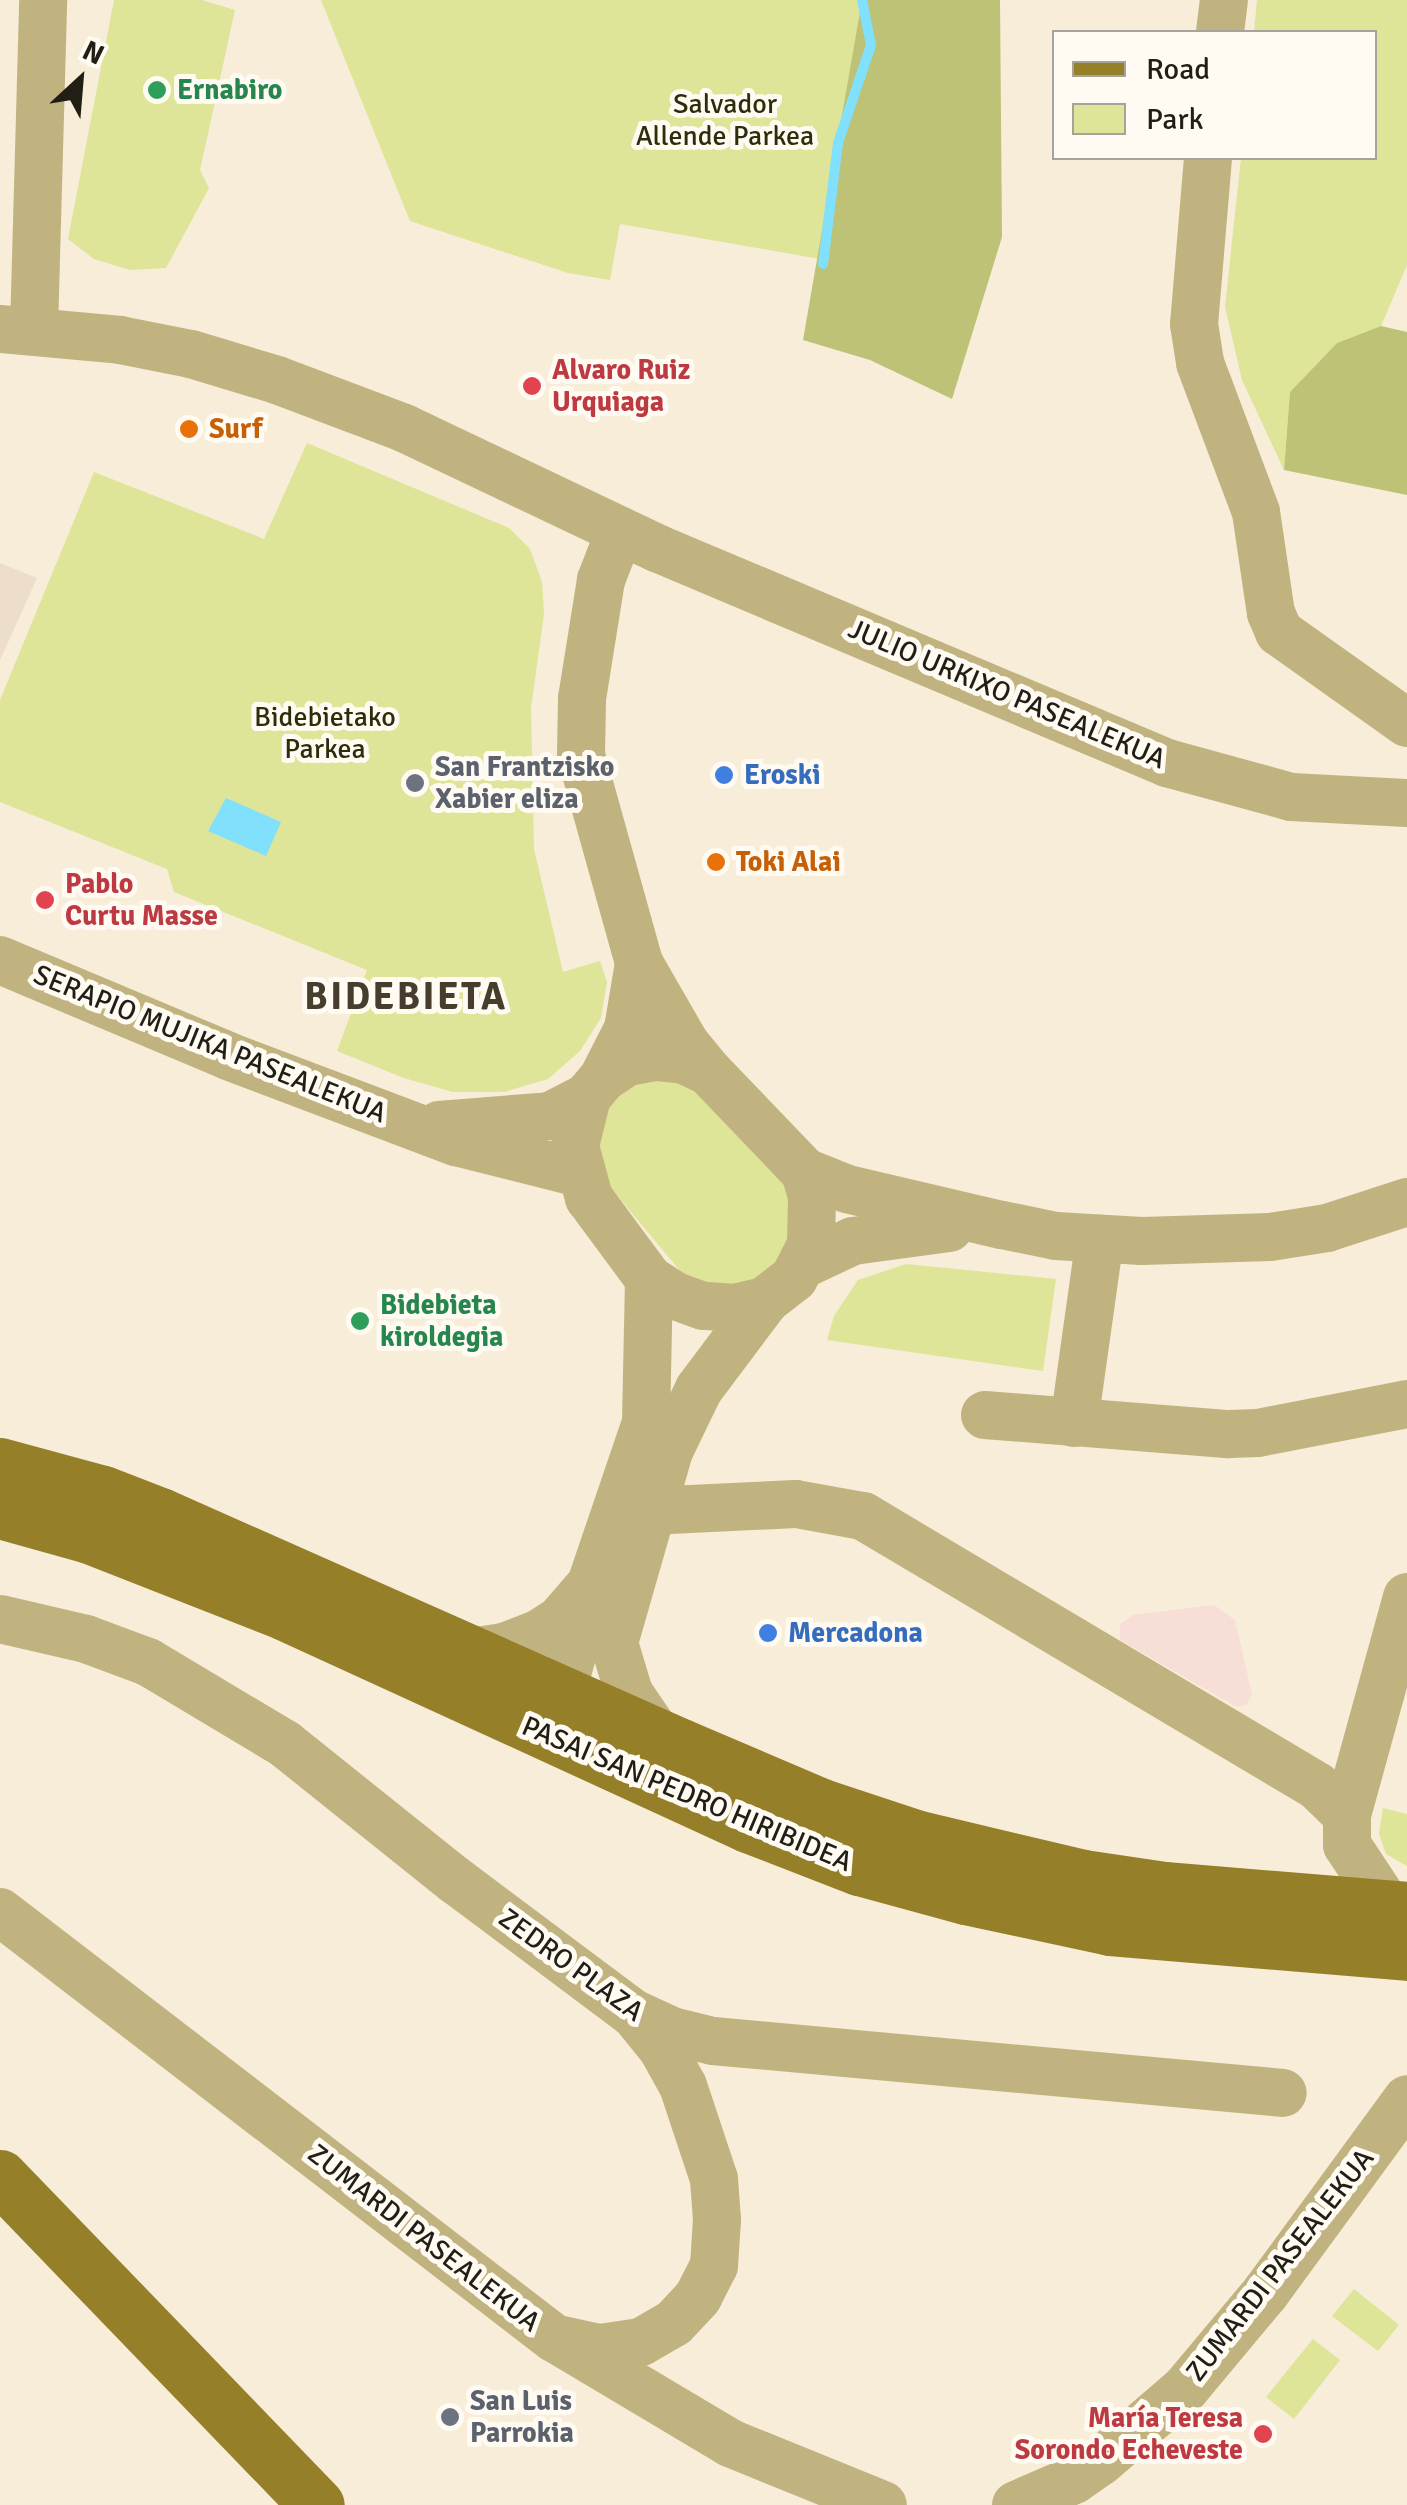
<!DOCTYPE html>
<html>
<head>
<meta charset="utf-8">
<style>
	body { margin:0 }
	#map { position:relative; width:1407px; height:2505px; overflow:hidden; background:#f7edd9; font-family:Signika,sans-serif }
	div>[style] { position:absolute }
	.commercial>* { inset:0; background:#f7ded7 }
	.education>* { inset:0; background:#ecdecb }
	.green>* { inset:0; background:#dee498 }
	.forest>* { inset:0; background:#bdc277 }
	.water>* { inset:0; background:#81e0fb }
	.stream>* { height:10px; margin:-5px; padding:0 5px; transform-origin:5px; border-radius:5px; background:#81e0fb }
	.minor>* { height:48px; margin:-24px; padding:0 24px; transform-origin:24px; border-radius:24px; background:#c1b37f }
	.major>* { height:55px; margin:-27.5px; padding:0 27.5px; transform-origin:27.5px; border-radius:27.5px; background:#957f28 }
	.dots>* { width:28px; height:28px; translate:-50% -50%; box-sizing:border-box; border:5px solid #fffbf3; border-radius:50% }
	span { translate:-50% -50%; white-space:nowrap; text-align:center; line-height:1.15; -webkit-text-stroke:10px #fffbf3; paint-order:stroke }
	.leisure-label { font-size:28px; color:#27864d; font-weight:700 }
	.left { translate:0 -50%; text-align:left }
	.park-label { font-size:28px; color:#2b2d0b }
	.health-label { font-size:28px; color:#be3a42; font-weight:700 }
	.right { translate:-100% -50%; text-align:right }
	.food-label { font-size:28px; color:#c56008; font-weight:700 }
	.street-label { font-size:28px; color:#211e16 }
	.worship-label { font-size:28px; color:#5b616d; font-weight:700 }
	.shop-label { font-size:28px; color:#366cbe; font-weight:700 }
	.district-label { font-size:38px; color:#463d2d; font-weight:700; letter-spacing:2.5px }
	.legend { position:absolute; left:1052px; top:30px; width:325px; height:130px; box-sizing:border-box; background:#fffbf3; border:2px solid #a6a39b; margin:0; padding:12px 18px; list-style:none; font-size:30px; color:#211e16 }
	.legend li { display:flex; align-items:center; gap:20px; height:50px }
	.legend b { width:50px; border:2px solid #a6a39b }
	.north { position:absolute; left:30px; top:30px; width:100px; height:100px; -webkit-text-stroke:8px #fffbf3; paint-order:stroke; rotate:26deg; font-size:28px; font-weight:700; line-height:40px; text-align:center; color:#211e16 }
	.north::after { content:''; display:block; margin:auto; width:35px; height:45px; background:#211e16; clip-path:polygon(50% 0,100% 100%,50% 72%,0 100%) }
</style>
</head>
<body>
<div id="map">
	<div class="commercial">
		<i style="clip-path:polygon(1214px 1605px,1235px 1620px,1252px 1695px,1246px 1705px,1235px 1706px,1120px 1640px,1120px 1624px,1133px 1615px)"></i>
	</div>
	<div class="education">
		<i style="clip-path:polygon(0 563px,37px 578px,0 660px)"></i>
	</div>
	<div class="green">
		<i style="clip-path:polygon(114px 0,202px 0,235px 10px,200px 170px,209px 188px,166px 268px,130px 270px,94px 259px,68px 239px)"></i>
		<i style="clip-path:polygon(321px 0,862px 0,820px 259px,620px 224px,610px 280px,568px 273px,410px 221px)"></i>
		<i style="clip-path:polygon(1257px 0,1407px 0,1407px 265px,1381px 326px,1337px 343px,1290px 392px,1284px 470px,1242px 380px,1225px 307px,1241px 158px,1374px 158px,1374px 32px,1254px 32px)"></i>
		<i style="clip-path:polygon(307px 443px,509px 528px,530px 549px,542px 582px,544px 614px,531px 708px,534px 849px,563px 972px,600px 961px,607px 982px,601px 1018px,580px 1051px,548px 1079px,504px 1092px,453px 1092px,404px 1078px,337px 1051px,367px 970px,174px 892px,167px 869px,0 802px,0 700px,94px 472px,264px 539px)"></i>
		<i style="clip-path:polygon(635px 1075px,690px 1079px,792px 1187px,788px 1253px,753px 1283px,731px 1288px,703px 1283px,682px 1273px,605px 1181px,593px 1138px,596px 1118px)"></i>
		<i style="clip-path:polygon(906px 1264px,1056px 1279px,1043px 1371px,827px 1340px,834px 1316px,858px 1280px)"></i>
		<i style="clip-path:polygon(1383px 1808px,1407px 1814px,1407px 1866px,1386px 1854px,1379px 1834px)"></i>
		<i style="clip-path:polygon(1354px 2289px,1399px 2325px,1378px 2351px,1332px 2316px)"></i>
		<i style="clip-path:polygon(1313px 2339px,1340px 2360px,1294px 2419px,1266px 2397px)"></i>
	</div>
	<div class="forest">
		<i style="clip-path:polygon(862px 0,1000px 0,1002px 237px,952px 399px,870px 360px,803px 340px)"></i>
		<i style="clip-path:polygon(1381px 326px,1407px 332px,1407px 495px,1284px 470px,1290px 392px,1337px 343px)"></i>
	</div>
	<div class="water">
		<i style="clip-path:polygon(226px 798px,281px 822px,266px 856px,208px 831px)"></i>
	</div>
	<div class="stream">
		<i style="left:823px;top:264px;width:122px;rotate:-82.9deg"></i>
		<i style="left:838px;top:143px;width:103px;rotate:-71.4deg"></i>
		<i style="left:871px;top:45px;width:46px;rotate:-101.3deg"></i>
	</div>
	<div class="minor">
		<i style="left:1220px;top:32px;width:32px;rotate:-83deg"></i>
		<i style="left:1208px;top:158px;width:167px;rotate:94.8deg"></i>
		<i style="left:1194px;top:324px;width:39px;rotate:81deg"></i>
		<i style="left:1200px;top:363px;width:159px;rotate:69.4deg"></i>
		<i style="left:1256px;top:512px;width:102px;rotate:81.6deg"></i>
		<i style="left:1271px;top:613px;width:21px;rotate:67deg"></i>
		<i style="left:1279px;top:632px;width:157px;rotate:35.4deg"></i>
		<i style="left:0;top:329px;width:121px;rotate:5.2deg"></i>
		<i style="left:120px;top:340px;width:72px;rotate:11.2deg"></i>
		<i style="left:191px;top:354px;width:90px;rotate:16.8deg"></i>
		<i style="left:277px;top:380px;width:136px;rotate:20.7deg"></i>
		<i style="left:404px;top:428px;width:282px;rotate:25.4deg"></i>
		<i style="left:659px;top:549px;width:551px;rotate:22.84deg"></i>
		<i style="left:1167px;top:763px;width:129px;rotate:15.3deg"></i>
		<i style="left:1291px;top:797px;width:116px;rotate:3deg"></i>
		<i style="left:34px;top:330px;width:330px;rotate:-88.4deg"></i>
		<i style="left:620px;top:531px;width:53px;rotate:111.2deg"></i>
		<i style="left:601px;top:580px;width:120px;rotate:99.1deg"></i>
		<i style="left:582px;top:698px;width:57px;rotate:91deg"></i>
		<i style="left:581px;top:755px;width:216px;rotate:74.4deg"></i>
		<i style="left:639px;top:963px;width:92px;rotate:60.1deg"></i>
		<i style="left:685px;top:1043px;width:36px;rotate:51deg"></i>
		<i style="left:0;top:960px;width:247px;rotate:22.8deg"></i>
		<i style="left:228px;top:1056px;width:244px;rotate:20.7deg"></i>
		<i style="left:456px;top:1142px;width:127px;rotate:14.1deg"></i>
		<i style="left:656px;top:1057px;width:28px;rotate:6deg"></i>
		<i style="left:684px;top:1060px;width:26px;rotate:25deg"></i>
		<i style="left:708px;top:1071px;width:140px;rotate:46.2deg"></i>
		<i style="left:805px;top:1172px;width:26px;rotate:74deg"></i>
		<i style="left:812px;top:1197px;width:48px;rotate:91.2deg"></i>
		<i style="left:811px;top:1245px;width:37px;rotate:117deg"></i>
		<i style="left:794px;top:1278px;width:37px;rotate:142deg"></i>
		<i style="left:765px;top:1301px;width:31px;rotate:167deg"></i>
		<i style="left:735px;top:1308px;width:32px;rotate:-176deg"></i>
		<i style="left:703px;top:1306px;width:30px;rotate:-160deg"></i>
		<i style="left:675px;top:1296px;width:31px;rotate:-147deg"></i>
		<i style="left:649px;top:1279px;width:101px;rotate:-126.5deg"></i>
		<i style="left:589px;top:1198px;width:54px;rotate:-105.1deg"></i>
		<i style="left:575px;top:1146px;width:50px;rotate:-76.2deg"></i>
		<i style="left:587px;top:1097px;width:25px;rotate:-50deg"></i>
		<i style="left:603px;top:1078px;width:29px;rotate:-34deg"></i>
		<i style="left:627px;top:1062px;width:29px;rotate:-10deg"></i>
		<i style="left:603px;top:1078px;width:55px;rotate:-63deg"></i>
		<i style="left:628px;top:1029px;width:67px;rotate:-80.5deg"></i>
		<i style="left:439px;top:1125px;width:111px;rotate:-4.6deg"></i>
		<i style="left:550px;top:1116px;width:42px;rotate:-27.2deg"></i>
		<i style="left:805px;top:1172px;width:45px;rotate:22deg"></i>
		<i style="left:847px;top:1189px;width:159px;rotate:13.1deg"></i>
		<i style="left:1002px;top:1225px;width:55px;rotate:11.5deg"></i>
		<i style="left:1056px;top:1236px;width:86px;rotate:3.3deg"></i>
		<i style="left:1142px;top:1241px;width:128px;rotate:-1.8deg"></i>
		<i style="left:1270px;top:1237px;width:58px;rotate:-9deg"></i>
		<i style="left:1327px;top:1228px;width:84px;rotate:-18deg"></i>
		<i style="left:804px;top:1264px;width:54px;rotate:-25.1deg"></i>
		<i style="left:853px;top:1241px;width:97px;rotate:-7.7deg"></i>
		<i style="left:985px;top:1415px;width:245px;rotate:4.5deg"></i>
		<i style="left:1229px;top:1434px;width:29px;rotate:-2deg"></i>
		<i style="left:1258px;top:1433px;width:152px;rotate:-11deg"></i>
		<i style="left:1074px;top:1423px;width:186px;rotate:-82deg"></i>
		<i style="left:648px;top:1511px;width:148px;rotate:-2.7deg"></i>
		<i style="left:796px;top:1504px;width:68px;rotate:10.2deg"></i>
		<i style="left:863px;top:1516px;width:528px;rotate:30.74deg"></i>
		<i style="left:1317px;top:1786px;width:42px;rotate:44deg"></i>
		<i style="left:0;top:1619px;width:88px;rotate:13.1deg"></i>
		<i style="left:86px;top:1639px;width:66px;rotate:20.4deg"></i>
		<i style="left:148px;top:1662px;width:160px;rotate:30.9deg"></i>
		<i style="left:285px;top:1744px;width:218px;rotate:38.7deg"></i>
		<i style="left:455px;top:1880px;width:222px;rotate:36.8deg"></i>
		<i style="left:633px;top:2013px;width:43px;rotate:24.8deg"></i>
		<i style="left:672px;top:2031px;width:42px;rotate:13.7deg"></i>
		<i style="left:713px;top:2041px;width:572px;rotate:5.21deg"></i>
		<i style="left:471px;top:1652px;width:33px;rotate:-9deg"></i>
		<i style="left:504px;top:1647px;width:39px;rotate:-21deg"></i>
		<i style="left:540px;top:1633px;width:24px;rotate:-33deg"></i>
		<i style="left:560px;top:1620px;width:48px;rotate:-49.3deg"></i>
		<i style="left:591px;top:1584px;width:171px;rotate:-71.2deg"></i>
		<i style="left:646px;top:1422px;width:143px;rotate:-88.8deg"></i>
		<i style="left:573px;top:1730px;width:42px;rotate:-103.7deg"></i>
		<i style="left:563px;top:1689px;width:100px;rotate:-75deg"></i>
		<i style="left:659px;top:1737px;width:53px;rotate:-124.3deg"></i>
		<i style="left:629px;top:1693px;width:52px;rotate:-106.7deg"></i>
		<i style="left:614px;top:1643px;width:200px;rotate:-74deg"></i>
		<i style="left:669px;top:1451px;width:69px;rotate:-64.2deg"></i>
		<i style="left:699px;top:1389px;width:110px;rotate:-53.1deg"></i>
		<i style="left:1388px;top:1907px;width:74px;rotate:-123.5deg"></i>
		<i style="left:1347px;top:1845px;width:30px;rotate:-90deg"></i>
		<i style="left:1347px;top:1815px;width:226px;rotate:-74.6deg"></i>
		<i style="left:0;top:1912px;width:699px;rotate:37.56deg"></i>
		<i style="left:554px;top:2338px;width:205px;rotate:30.8deg"></i>
		<i style="left:730px;top:2443px;width:165px;rotate:22.1deg"></i>
		<i style="left:562px;top:2340px;width:39px;rotate:12deg"></i>
		<i style="left:600px;top:2348px;width:41px;rotate:-8.3deg"></i>
		<i style="left:641px;top:2342px;width:38px;rotate:-30deg"></i>
		<i style="left:674px;top:2323px;width:35px;rotate:-47deg"></i>
		<i style="left:698px;top:2297px;width:35px;rotate:-63deg"></i>
		<i style="left:714px;top:2266px;width:46px;rotate:-86.3deg"></i>
		<i style="left:717px;top:2220px;width:41px;rotate:-94.2deg"></i>
		<i style="left:714px;top:2179px;width:98px;rotate:-108.4deg"></i>
		<i style="left:683px;top:2086px;width:43px;rotate:-118.9deg"></i>
		<i style="left:662px;top:2048px;width:41px;rotate:-129.1deg"></i>
		<i style="left:1016px;top:2505px;width:63px;rotate:-23.3deg"></i>
		<i style="left:1074px;top:2480px;width:32px;rotate:-35deg"></i>
		<i style="left:1100px;top:2462px;width:112px;rotate:-40.7deg"></i>
		<i style="left:1185px;top:2389px;width:126px;rotate:-50.1deg"></i>
		<i style="left:1266px;top:2292px;width:239px;rotate:-53.8deg"></i>
	</div>
	<div class="major">
		<i style="left:0;top:1465px;width:107px;rotate:15.2deg"></i>
		<i style="left:103px;top:1493px;width:61px;rotate:21.1deg"></i>
		<i style="left:160px;top:1515px;width:570px;rotate:23.91deg"></i>
		<i style="left:681px;top:1746px;width:153px;rotate:23.1deg"></i>
		<i style="left:822px;top:1806px;width:98px;rotate:18.4deg"></i>
		<i style="left:915px;top:1837px;width:173px;rotate:13.4deg"></i>
		<i style="left:1083px;top:1877px;width:82px;rotate:8.4deg"></i>
		<i style="left:1164px;top:1889px;width:244px;rotate:4.7deg"></i>
		<i style="left:0;top:1511px;width:92px;rotate:15.7deg"></i>
		<i style="left:89px;top:1536px;width:211px;rotate:21.4deg"></i>
		<i style="left:285px;top:1613px;width:509px;rotate:24.6deg"></i>
		<i style="left:748px;top:1825px;width:119px;rotate:21.2deg"></i>
		<i style="left:859px;top:1868px;width:111px;rotate:15.2deg"></i>
		<i style="left:966px;top:1897px;width:147px;rotate:12.1deg"></i>
		<i style="left:1110px;top:1928px;width:298px;rotate:4.8deg"></i>
		<i style="left:0;top:2177px;width:456px;rotate:46deg"></i>
	</div>
	<div class="dots">
		<i style="left:157px;top:90px;background:#2e9e5b"></i>
		<i style="left:532px;top:386px;background:#e0444e"></i>
		<i style="left:189px;top:429px;background:#e8710a"></i>
		<i style="left:724px;top:775px;background:#3f7fe0"></i>
		<i style="left:415px;top:783px;background:#6b7280"></i>
		<i style="left:716px;top:862px;background:#e8710a"></i>
		<i style="left:45px;top:900px;background:#e0444e"></i>
		<i style="left:360px;top:1321px;background:#2e9e5b"></i>
		<i style="left:768px;top:1633px;background:#3f7fe0"></i>
		<i style="left:450px;top:2417px;background:#6b7280"></i>
		<i style="left:1263px;top:2434px;background:#e0444e"></i>
	</div>
	<div class="leisure-label">
		<span class="left" style="left:177px;top:90px">Ernabiro</span>
		<span class="left" style="left:380px;top:1321px">Bidebieta<br>kiroldegia</span>
	</div>
	<div class="park-label">
		<span style="left:725px;top:120px">Salvador<br>Allende Parkea</span>
		<span style="left:325px;top:733px">Bidebietako<br>Parkea</span>
	</div>
	<div class="health-label">
		<span class="left" style="left:552px;top:386px">Alvaro Ruiz<br>Urquiaga</span>
		<span class="left" style="left:65px;top:900px">Pablo<br>Curtu Masse</span>
		<span class="right" style="left:1243px;top:2434px">María Teresa<br>Sorondo Echeveste</span>
	</div>
	<div class="food-label">
		<span class="left" style="left:209px;top:429px">Surf</span>
		<span class="left" style="left:736px;top:862px">Toki Alai</span>
	</div>
	<div class="street-label">
		<span style="left:1007px;top:694px;rotate:23deg">JULIO URKIXO PASEALEKUA</span>
		<span style="left:210px;top:1044px;rotate:22deg">SERAPIO MUJIKA PASEALEKUA</span>
		<span style="left:687px;top:1794px;rotate:23deg">PASAI SAN PEDRO HIRIBIDEA</span>
		<span style="left:571px;top:1965px;rotate:36deg">ZEDRO PLAZA</span>
		<span style="left:424px;top:2238px;rotate:38deg">ZUMARDI PASEALEKUA</span>
		<span style="left:1280px;top:2265px;rotate:-52deg">ZUMARDI PASEALEKUA</span>
	</div>
	<div class="worship-label">
		<span class="left" style="left:435px;top:783px">San Frantzisko<br>Xabier eliza</span>
		<span class="left" style="left:470px;top:2417px">San Luis<br>Parrokia</span>
	</div>
	<div class="shop-label">
		<span class="left" style="left:744px;top:775px">Eroski</span>
		<span class="left" style="left:788px;top:1633px">Mercadona</span>
	</div>
	<div class="district-label">
		<span style="left:406px;top:997px">BIDEBIETA</span>
	</div>
	<ul class="legend">
	<li><b style="height:12px;background:#957f28"></b>Road</li>
	<li><b style="height:28px;background:#dee498"></b>Park</li>
	</ul>
	<div class="north">N</div>
</div>
</body>
</html>
